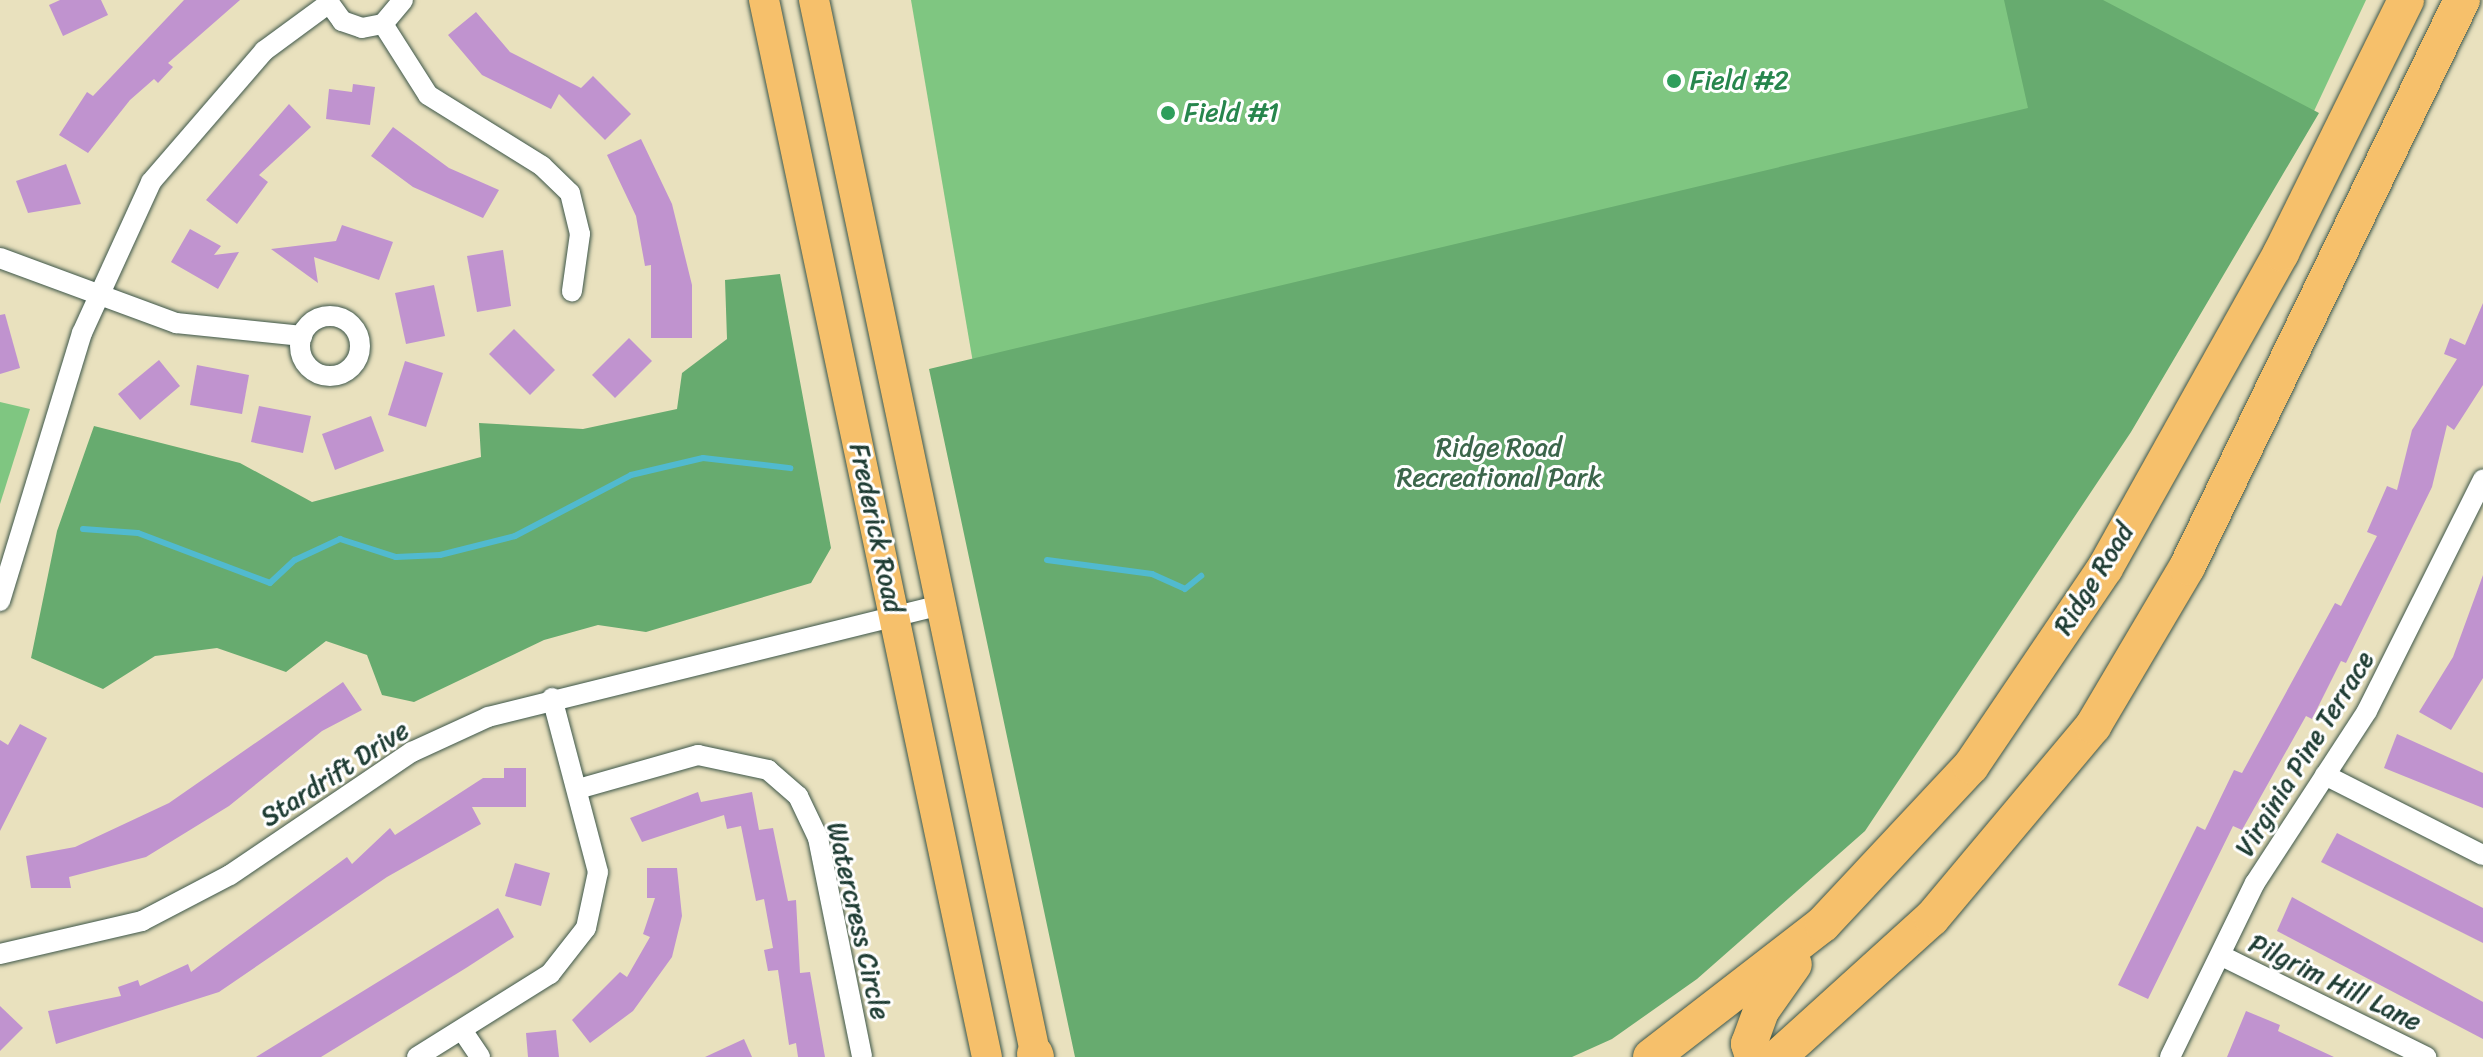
<!DOCTYPE html>
<html>
<head>
<meta charset="utf-8">
<style>
	body { margin:0 }
	#map { position:relative; width:2483px; height:1057px; overflow:hidden; background:#e9e1be; font-family:Sriracha,sans-serif }
	div>[style] { position:absolute }
	.green>* { inset:0; background:#7fc681 }
	.forest>* { inset:0; background:#67ab6f }
	.stream>* { height:6px; margin:-3px; padding:0 3px; transform-origin:3px; border-radius:3px; background:#51bacf }
	.building>* { inset:0; background:#c093cf }
	.roads { filter:drop-shadow(0 0 2px #3d5649) drop-shadow(0 0 2px #3d5649) }
	.street>* { height:20px; margin:-10px; padding:0 10px; transform-origin:10px; border-radius:10px; background:#fff }
	.street>.ring { margin:-10px; padding:0; box-sizing:content-box; background:none; border:20px solid #fff; border-radius:50% }
	.primary>* { height:30px; margin:-15px; padding:0 15px; transform-origin:15px; border-radius:15px; background:#f6c06b }
	.highway>* { height:36px; margin:-18px; padding:0 18px; transform-origin:18px; border-radius:18px; background:#f6c06b }
	.dots>* { width:22px; height:22px; translate:-50% -50%; box-sizing:border-box; border:4px solid #fff; border-radius:50% }
	span { translate:-50% -50%; white-space:nowrap; text-align:center; line-height:1.15; -webkit-text-stroke:6px #fff; paint-order:stroke }
	.leisure-label { font-size:26px; color:#27864d }
	.left { translate:0 -50%; text-align:left }
	.park-label { font-size:26px; color:#3c664b }
	.street-label { font-size:26px; color:#1f3d34 }
</style>
</head>
<body>
<div id="map">
	<div class="green">
		<i style="clip-path:polygon(911px 0,2366px 0,2293px 156px,1437px 1057px,1031px 702px)"></i>
		<i style="clip-path:polygon(0 402px,30px 409px,0 504px)"></i>
	</div>
	<div class="forest">
		<i style="clip-path:polygon(2004px 0,2103px 0,2319px 113px,2131px 432px,1865px 831px,1697px 979px,1612px 1039px,1572px 1057px,1075px 1057px,929px 369px,2028px 108px)"></i>
		<i style="clip-path:polygon(780px 274px,831px 548px,811px 583px,646px 632px,598px 625px,544px 640px,414px 702px,382px 695px,367px 655px,326px 641px,286px 672px,217px 648px,155px 656px,103px 689px,31px 658px,57px 531px,94px 426px,240px 463px,312px 502px,481px 457px,479px 423px,583px 429px,677px 409px,682px 373px,727px 339px,725px 280px)"></i>
	</div>
	<div class="stream">
		<i style="left:83px;top:529px;width:55px;rotate:4.2deg"></i>
		<i style="left:138px;top:533px;width:141px;rotate:20.7deg"></i>
		<i style="left:270px;top:583px;width:34px;rotate:-43deg"></i>
		<i style="left:295px;top:560px;width:50px;rotate:-25deg"></i>
		<i style="left:340px;top:539px;width:59px;rotate:17.8deg"></i>
		<i style="left:396px;top:557px;width:44px;rotate:-2.6deg"></i>
		<i style="left:440px;top:555px;width:77px;rotate:-14.2deg"></i>
		<i style="left:515px;top:536px;width:131px;rotate:-27.7deg"></i>
		<i style="left:631px;top:475px;width:74px;rotate:-13.3deg"></i>
		<i style="left:703px;top:458px;width:88px;rotate:6.6deg"></i>
		<i style="left:1047px;top:560px;width:106px;rotate:7.6deg"></i>
		<i style="left:1152px;top:574px;width:36px;rotate:24deg"></i>
		<i style="left:1185px;top:589px;width:21px;rotate:-39deg"></i>
	</div>
	<div class="building">
		<i style="clip-path:polygon(60px 0,101px 0,108px 15px,63px 36px,49px 5px)"></i>
		<i style="clip-path:polygon(184px 0,240px 0,168px 63px,173px 67px,158px 83px,154px 79px,130px 100px,88px 153px,59px 135px,87px 92px,93px 96px)"></i>
		<i style="clip-path:polygon(476px 12px,510px 52px,581px 88px,593px 76px,631px 114px,605px 140px,559px 94px,551px 109px,482px 75px,448px 35px)"></i>
		<i style="clip-path:polygon(353px 84px,375px 87px,370px 125px,326px 119px,329px 89px,352px 92px)"></i>
		<i style="clip-path:polygon(289px 104px,311px 127px,259px 175px,268px 182px,237px 224px,206px 200px)"></i>
		<i style="clip-path:polygon(393px 127px,449px 168px,499px 190px,483px 218px,413px 187px,371px 156px)"></i>
		<i style="clip-path:polygon(641px 139px,672px 204px,692px 285px,692px 338px,651px 338px,651px 265px,645px 266px,636px 216px,607px 155px)"></i>
		<i style="clip-path:polygon(66px 164px,81px 204px,28px 213px,16px 181px)"></i>
		<i style="clip-path:polygon(342px 225px,393px 242px,379px 280px,314px 257px,318px 283px,271px 249px,336px 241px)"></i>
		<i style="clip-path:polygon(190px 229px,221px 246px,214px 255px,239px 252px,218px 289px,171px 262px)"></i>
		<i style="clip-path:polygon(503px 250px,511px 306px,477px 312px,467px 256px)"></i>
		<i style="clip-path:polygon(434px 285px,445px 336px,406px 344px,395px 293px)"></i>
		<i style="clip-path:polygon(2483px 303px,2483px 385px,2454px 430px,2447px 425px,2432px 487px,2346px 663px,2341px 661px,2312px 719px,2306px 716px,2242px 830px,2233px 826px,2148px 999px,2118px 985px,2197px 826px,2205px 830px,2234px 770px,2242px 773px,2335px 603px,2341px 606px,2377px 536px,2367px 532px,2387px 486px,2397px 490px,2412px 430px,2457px 359px,2444px 354px,2450px 338px,2465px 345px)"></i>
		<i style="clip-path:polygon(5px 314px,20px 368px,0 374px,0 315px)"></i>
		<i style="clip-path:polygon(514px 329px,555px 370px,530px 395px,489px 354px)"></i>
		<i style="clip-path:polygon(629px 338px,652px 361px,615px 398px,592px 375px)"></i>
		<i style="clip-path:polygon(159px 360px,180px 386px,140px 420px,118px 394px)"></i>
		<i style="clip-path:polygon(405px 361px,443px 373px,426px 427px,388px 415px)"></i>
		<i style="clip-path:polygon(197px 365px,249px 375px,242px 414px,190px 405px)"></i>
		<i style="clip-path:polygon(259px 406px,311px 416px,303px 453px,251px 442px)"></i>
		<i style="clip-path:polygon(371px 416px,384px 451px,335px 470px,322px 434px)"></i>
		<i style="clip-path:polygon(2483px 575px,2483px 678px,2451px 730px,2419px 712px,2453px 657px)"></i>
		<i style="clip-path:polygon(343px 682px,362px 710px,322px 731px,229px 806px,146px 857px,69px 877px,71px 888px,31px 888px,26px 856px,75px 847px,169px 803px)"></i>
		<i style="clip-path:polygon(20px 724px,47px 738px,0 831px,0 740px,8px 745px)"></i>
		<i style="clip-path:polygon(2397px 734px,2483px 773px,2483px 808px,2384px 768px)"></i>
		<i style="clip-path:polygon(504px 768px,526px 768px,526px 807px,472px 807px,481px 824px,387px 877px,219px 992px,56px 1044px,48px 1011px,121px 996px,118px 987px,138px 980px,140px 986px,188px 964px,191px 972px,347px 857px,352px 864px,390px 828px,395px 835px,483px 778px,504px 778px)"></i>
		<i style="clip-path:polygon(698px 792px,701px 802px,752px 792px,759px 830px,773px 828px,788px 901px,796px 900px,800px 973px,810px 972px,825px 1057px,798px 1057px,796px 1043px,789px 1045px,778px 970px,768px 971px,764px 950px,773px 948px,764px 899px,756px 901px,741px 826px,727px 829px,724px 815px,642px 842px,630px 818px)"></i>
		<i style="clip-path:polygon(2337px 833px,2483px 908px,2483px 943px,2321px 862px)"></i>
		<i style="clip-path:polygon(515px 863px,550px 873px,541px 906px,505px 896px)"></i>
		<i style="clip-path:polygon(647px 868px,677px 868px,682px 916px,672px 957px,633px 1011px,590px 1043px,572px 1020px,620px 972px,627px 977px,650px 937px,643px 934px,655px 898px,647px 898px)"></i>
		<i style="clip-path:polygon(2292px 897px,2483px 1002px,2483px 1039px,2277px 931px)"></i>
		<i style="clip-path:polygon(498px 908px,514px 937px,466px 968px,321px 1057px,256px 1057px)"></i>
		<i style="clip-path:polygon(0 1006px,23px 1028px,0 1051px)"></i>
		<i style="clip-path:polygon(2246px 1011px,2280px 1025px,2278px 1031px,2334px 1057px,2227px 1057px)"></i>
		<i style="clip-path:polygon(556px 1030px,559px 1057px,528px 1057px,526px 1033px)"></i>
		<i style="clip-path:polygon(744px 1039px,752px 1057px,705px 1057px)"></i>
	</div>
	<div class="roads">
		<div class="street">
			<i style="left:327px;top:0;width:26px;rotate:54deg"></i>
			<i style="left:342px;top:21px;width:21px;rotate:19deg"></i>
			<i style="left:362px;top:28px;width:21px;rotate:-11deg"></i>
			<i style="left:383px;top:24px;width:31px;rotate:-50deg"></i>
			<i style="left:383px;top:24px;width:84px;rotate:57.6deg"></i>
			<i style="left:428px;top:95px;width:134px;rotate:31.9deg"></i>
			<i style="left:542px;top:166px;width:39px;rotate:44deg"></i>
			<i style="left:570px;top:193px;width:42px;rotate:76.3deg"></i>
			<i style="left:580px;top:234px;width:58px;rotate:98deg"></i>
			<i style="left:0;top:258px;width:188px;rotate:20.3deg"></i>
			<i style="left:176px;top:323px;width:127px;rotate:5.9deg"></i>
			<i class="ring" style="left:300px;top:316px;width:40px;height:40px"></i>
			<i style="left:0;top:601px;width:280px;rotate:-73deg"></i>
			<i style="left:82px;top:333px;width:166px;rotate:-65.4deg"></i>
			<i style="left:151px;top:182px;width:173px;rotate:-49.2deg"></i>
			<i style="left:264px;top:51px;width:79px;rotate:-36.3deg"></i>
			<i style="left:2325px;top:775px;width:177px;rotate:26.9deg"></i>
			<i style="left:578px;top:789px;width:125px;rotate:-15.8deg"></i>
			<i style="left:698px;top:755px;width:72px;rotate:12.1deg"></i>
			<i style="left:768px;top:770px;width:40px;rotate:41deg"></i>
			<i style="left:798px;top:796px;width:47px;rotate:64.5deg"></i>
			<i style="left:818px;top:838px;width:223px;rotate:78.6deg"></i>
			<i style="left:0;top:954px;width:146px;rotate:-13.1deg"></i>
			<i style="left:142px;top:921px;width:99px;rotate:-27.6deg"></i>
			<i style="left:230px;top:875px;width:220px;rotate:-34.1deg"></i>
			<i style="left:412px;top:752px;width:84px;rotate:-24.7deg"></i>
			<i style="left:488px;top:717px;width:468px;rotate:-13.9deg"></i>
			<i style="left:2222px;top:956px;width:228px;rotate:26.3deg"></i>
			<i style="left:462px;top:1030px;width:32px;rotate:56deg"></i>
			<i style="left:417px;top:1057px;width:157px;rotate:-32deg"></i>
			<i style="left:550px;top:974px;width:58px;rotate:-52deg"></i>
			<i style="left:586px;top:928px;width:57px;rotate:-77.9deg"></i>
			<i style="left:598px;top:872px;width:180px;rotate:-104.8deg"></i>
			<i style="left:2170px;top:1057px;width:194px;rotate:-64deg"></i>
			<i style="left:2255px;top:883px;width:205px;rotate:-56.9deg"></i>
			<i style="left:2367px;top:711px;width:259px;rotate:-63.4deg"></i>
		</div>
		<div class="primary">
			<i style="left:764px;top:0;width:1080px;rotate:78.09deg"></i>
			<i style="left:814px;top:0;width:1080px;rotate:78.14deg"></i>
		</div>
		<div class="highway">
			<i style="left:1035px;top:1054px;width:3px;rotate:72deg"></i>
			<i style="left:1651px;top:1057px;width:217px;rotate:-37.7deg"></i>
			<i style="left:1823px;top:924px;width:216px;rotate:-46.9deg"></i>
			<i style="left:1971px;top:766px;width:239px;rotate:-55.9deg"></i>
			<i style="left:2105px;top:568px;width:361px;rotate:-60.8deg"></i>
			<i style="left:2281px;top:253px;width:282px;rotate:-63.7deg"></i>
			<i style="left:1753px;top:1057px;width:14px;rotate:-107deg"></i>
			<i style="left:1749px;top:1044px;width:35px;rotate:-70deg"></i>
			<i style="left:1761px;top:1011px;width:57px;rotate:-54.9deg"></i>
			<i style="left:1778px;top:1057px;width:207px;rotate:-42.1deg"></i>
			<i style="left:1932px;top:918px;width:251px;rotate:-50deg"></i>
			<i style="left:2093px;top:726px;width:185px;rotate:-59.4deg"></i>
			<i style="left:2187px;top:567px;width:630px;rotate:-64.13deg"></i>
		</div>
	</div>
	<div class="dots">
		<i style="left:1674px;top:81px;background:#2e9e5b"></i>
		<i style="left:1168px;top:113px;background:#2e9e5b"></i>
	</div>
	<div class="leisure-label">
		<span class="left" style="left:1690px;top:81px">Field #2</span>
		<span class="left" style="left:1184px;top:113px">Field #1</span>
	</div>
	<div class="park-label">
		<span style="left:1499px;top:463px">Ridge Road<br>Recreational Park</span>
	</div>
	<div class="street-label">
		<span style="left:876px;top:528px;rotate:78deg">Frederick Road</span>
		<span style="left:2094px;top:579px;rotate:-58deg">Ridge Road</span>
		<span style="left:2305px;top:754px;rotate:-58deg">Virginia Pine Terrace</span>
		<span style="left:335px;top:774px;rotate:-33deg">Stardrift Drive</span>
		<span style="left:858px;top:921px;rotate:77deg">Watercress Circle</span>
		<span style="left:2335px;top:983px;rotate:26deg">Pilgrim Hill Lane</span>
	</div>
</div>
</body>
</html>
